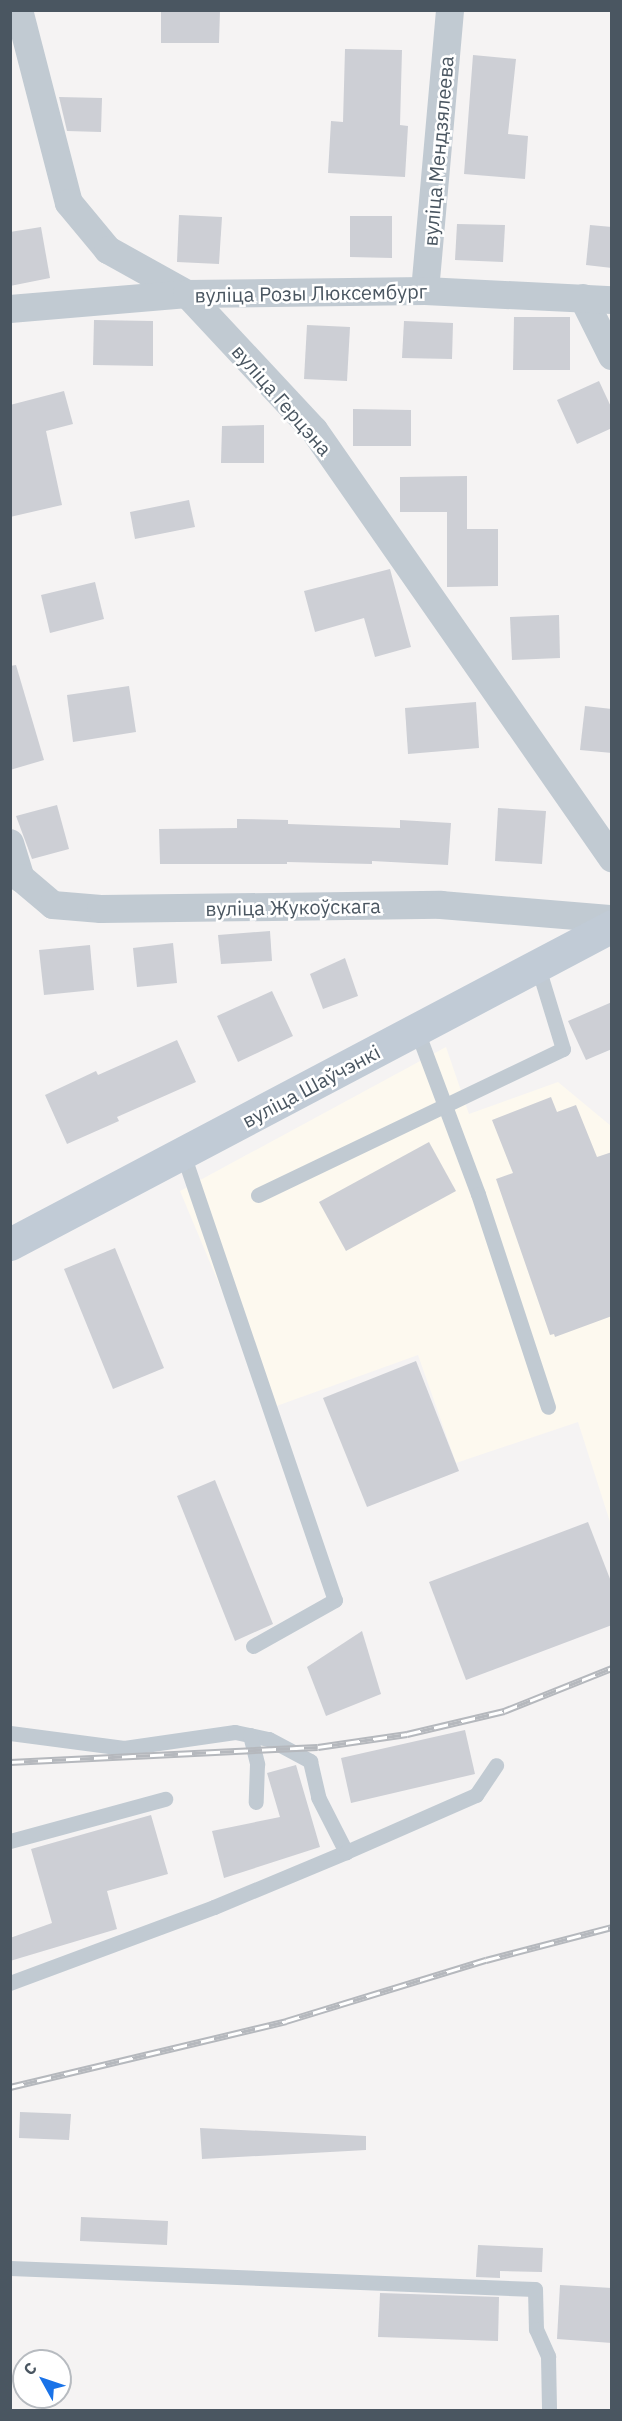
<!DOCTYPE html>
<html>
<head>
<meta charset="utf-8">
<style>
	body { margin:0 }
	#map { position:relative; width:622px; height:2421px; overflow:hidden; background:#f5f3f3; font-family:"IBM Plex Sans",sans-serif }
	div>[style] { position:absolute }
	.commercial>* { inset:0; background:#fdf9ef }
	.building>* { inset:0; background:#cdcfd5 }
	.service>* { height:15px; margin:-7.5px; padding:0 7.5px; transform-origin:7.5px; border-radius:7.5px; background:#c1cad2 }
	.minor>* { height:28px; margin:-14px; padding:0 14px; transform-origin:14px; border-radius:14px; background:#c1cad2 }
	.secondary>* { height:33px; margin:-16.5px; padding:0 16.5px; transform-origin:16.5px; border-radius:16.5px; background:#c1cbd6 }
	.rail>* { height:7px; margin-top:-3.5px; transform-origin:0; background:repeating-linear-gradient(90deg,#fff 0 14px,#b5b8bd 0 28px); box-sizing:border-box; border-block:2px solid #b5b8bd }
	span { translate:-50% -50%; white-space:nowrap; text-align:center; line-height:1.15; -webkit-text-stroke:5px #fff; paint-order:stroke }
	.street-label { font-size:20px; color:#4a5661 }
	.frame { position:absolute; inset:0; border:12px solid #4a5661; pointer-events:none }
	.north { position:absolute; left:12px; top:2349px; width:60px; height:60px; box-sizing:border-box; background:#fff; border:2px solid #b7bbc0; border-radius:50%; rotate:310deg; font-size:16px; font-weight:700; line-height:24px; text-align:center; color:#4a5661 }
	.north::after { content:''; display:block; margin:auto; width:21px; height:27px; background:#1a73e8; clip-path:polygon(50% 0,100% 100%,50% 72%,0 100%) }
</style>
</head>
<body>
<div id="map">
	<div class="commercial">
		<i style="clip-path:polygon(446px 1047px,469px 1114px,558px 1082px,611px 1126px,611px 1525px,578px 1422px,456px 1463px,418px 1355px,271px 1408px,180px 1191px)"></i>
	</div>
	<div class="building">
		<i style="clip-path:polygon(161px 10px,220px 10px,219px 43px,161px 43px)"></i>
		<i style="clip-path:polygon(345px 49px,402px 50px,400px 125px,408px 126px,405px 177px,328px 173px,331px 121px,343px 122px)"></i>
		<i style="clip-path:polygon(473px 55px,516px 59px,508px 134px,528px 136px,525px 179px,464px 174px)"></i>
		<i style="clip-path:polygon(59px 97px,102px 98px,101px 132px,67px 131px)"></i>
		<i style="clip-path:polygon(179px 215px,222px 217px,219px 264px,177px 262px)"></i>
		<i style="clip-path:polygon(350px 216px,392px 216px,392px 258px,350px 257px)"></i>
		<i style="clip-path:polygon(457px 224px,505px 225px,503px 262px,455px 260px)"></i>
		<i style="clip-path:polygon(590px 225px,612px 227px,612px 268px,586px 265px)"></i>
		<i style="clip-path:polygon(41px 227px,50px 278px,10px 286px,10px 232px)"></i>
		<i style="clip-path:polygon(514px 317px,570px 317px,570px 370px,513px 370px)"></i>
		<i style="clip-path:polygon(94px 320px,153px 321px,153px 366px,93px 365px)"></i>
		<i style="clip-path:polygon(404px 321px,453px 323px,452px 359px,402px 358px)"></i>
		<i style="clip-path:polygon(307px 325px,350px 327px,347px 381px,304px 379px)"></i>
		<i style="clip-path:polygon(599px 381px,612px 409px,612px 428px,577px 444px,557px 400px)"></i>
		<i style="clip-path:polygon(64px 391px,73px 424px,46px 431px,62px 505px,10px 517px,10px 405px)"></i>
		<i style="clip-path:polygon(353px 409px,411px 410px,411px 446px,353px 446px)"></i>
		<i style="clip-path:polygon(264px 425px,264px 463px,221px 463px,222px 426px)"></i>
		<i style="clip-path:polygon(467px 476px,467px 529px,498px 529px,498px 586px,447px 587px,447px 512px,400px 512px,400px 477px)"></i>
		<i style="clip-path:polygon(189px 500px,195px 527px,135px 539px,130px 512px)"></i>
		<i style="clip-path:polygon(390px 569px,411px 647px,375px 657px,364px 618px,315px 632px,304px 591px)"></i>
		<i style="clip-path:polygon(95px 582px,104px 619px,50px 633px,41px 595px)"></i>
		<i style="clip-path:polygon(559px 615px,560px 658px,512px 660px,510px 617px)"></i>
		<i style="clip-path:polygon(16px 665px,44px 760px,10px 770px,10px 666px)"></i>
		<i style="clip-path:polygon(129px 686px,136px 732px,73px 742px,67px 695px)"></i>
		<i style="clip-path:polygon(476px 702px,479px 748px,408px 754px,405px 708px)"></i>
		<i style="clip-path:polygon(585px 706px,612px 709px,612px 753px,580px 750px)"></i>
		<i style="clip-path:polygon(57px 805px,69px 849px,32px 859px,16px 816px)"></i>
		<i style="clip-path:polygon(498px 808px,546px 811px,542px 864px,495px 861px)"></i>
		<i style="clip-path:polygon(237px 819px,288px 820px,288px 824px,400px 828px,400px 820px,451px 823px,448px 865px,372px 861px,372px 864px,287px 862px,287px 864px,160px 864px,159px 829px,237px 828px)"></i>
		<i style="clip-path:polygon(270px 931px,272px 961px,221px 964px,218px 935px)"></i>
		<i style="clip-path:polygon(173px 943px,177px 983px,137px 987px,133px 948px)"></i>
		<i style="clip-path:polygon(90px 945px,94px 990px,44px 995px,39px 950px)"></i>
		<i style="clip-path:polygon(345px 958px,358px 996px,323px 1009px,310px 974px)"></i>
		<i style="clip-path:polygon(272px 991px,293px 1036px,238px 1062px,217px 1016px)"></i>
		<i style="clip-path:polygon(612px 1002px,612px 1049px,586px 1060px,568px 1021px)"></i>
		<i style="clip-path:polygon(177px 1040px,196px 1082px,117px 1117px,119px 1121px,67px 1144px,45px 1095px,96px 1071px,98px 1075px)"></i>
		<i style="clip-path:polygon(551px 1097px,557px 1112px,576px 1105px,597px 1157px,612px 1152px,612px 1316px,555px 1337px,554px 1334px,550px 1335px,496px 1179px,513px 1173px,492px 1120px)"></i>
		<i style="clip-path:polygon(429px 1142px,456px 1191px,346px 1251px,319px 1202px)"></i>
		<i style="clip-path:polygon(115px 1248px,164px 1368px,113px 1389px,64px 1269px)"></i>
		<i style="clip-path:polygon(416px 1361px,459px 1471px,367px 1507px,323px 1398px)"></i>
		<i style="clip-path:polygon(215px 1480px,273px 1624px,235px 1641px,177px 1496px)"></i>
		<i style="clip-path:polygon(588px 1522px,612px 1584px,612px 1625px,466px 1680px,429px 1582px)"></i>
		<i style="clip-path:polygon(362px 1631px,381px 1694px,326px 1716px,307px 1667px)"></i>
		<i style="clip-path:polygon(465px 1730px,475px 1774px,351px 1803px,341px 1758px)"></i>
		<i style="clip-path:polygon(296px 1765px,320px 1847px,224px 1878px,212px 1831px,280px 1817px,267px 1773px)"></i>
		<i style="clip-path:polygon(151px 1815px,168px 1874px,107px 1891px,117px 1929px,10px 1961px,10px 1938px,52px 1923px,31px 1849px)"></i>
		<i style="clip-path:polygon(20px 2112px,71px 2114px,69px 2140px,19px 2138px)"></i>
		<i style="clip-path:polygon(200px 2128px,366px 2136px,366px 2150px,202px 2159px)"></i>
		<i style="clip-path:polygon(81px 2217px,168px 2221px,167px 2245px,80px 2241px)"></i>
		<i style="clip-path:polygon(478px 2245px,543px 2248px,542px 2272px,500px 2271px,500px 2278px,476px 2277px)"></i>
		<i style="clip-path:polygon(560px 2285px,612px 2288px,612px 2343px,557px 2339px)"></i>
		<i style="clip-path:polygon(380px 2293px,499px 2297px,498px 2341px,378px 2337px)"></i>
	</div>
	<div class="service">
		<i style="left:417px;top:1031px;width:174px;rotate:69.5deg"></i>
		<i style="left:478px;top:1194px;width:224px;rotate:71.8deg"></i>
		<i style="left:183px;top:1154px;width:471px;rotate:71.2deg"></i>
		<i style="left:335px;top:1600px;width:94px;rotate:150.7deg"></i>
		<i style="left:258px;top:1195px;width:338px;rotate:-25.6deg"></i>
		<i style="left:563px;top:1049px;width:86px;rotate:-107deg"></i>
		<i style="left:10px;top:1733px;width:115px;rotate:7.5deg"></i>
		<i style="left:124px;top:1748px;width:112px;rotate:-8.2deg"></i>
		<i style="left:235px;top:1732px;width:35px;rotate:12deg"></i>
		<i style="left:269px;top:1739px;width:47px;rotate:28.2deg"></i>
		<i style="left:310px;top:1761px;width:37px;rotate:77deg"></i>
		<i style="left:318px;top:1797px;width:62px;rotate:63deg"></i>
		<i style="left:346px;top:1852px;width:143px;rotate:157.4deg"></i>
		<i style="left:214px;top:1907px;width:218px;rotate:159.6deg"></i>
		<i style="left:250px;top:1735px;width:30px;rotate:76deg"></i>
		<i style="left:257px;top:1764px;width:38px;rotate:92deg"></i>
		<i style="left:10px;top:1841px;width:161px;rotate:-15.2deg"></i>
		<i style="left:346px;top:1852px;width:142px;rotate:-23.7deg"></i>
		<i style="left:476px;top:1795px;width:36px;rotate:-56deg"></i>
		<i style="left:10px;top:2268px;width:525px;rotate:2.29deg"></i>
		<i style="left:535px;top:2289px;width:40px;rotate:88.6deg"></i>
		<i style="left:536px;top:2329px;width:30px;rotate:66deg"></i>
		<i style="left:548px;top:2356px;width:54px;rotate:88.9deg"></i>
	</div>
	<div class="minor">
		<i style="left:19px;top:10px;width:199px;rotate:75.5deg"></i>
		<i style="left:69px;top:203px;width:61px;rotate:50.3deg"></i>
		<i style="left:108px;top:250px;width:90px;rotate:29.1deg"></i>
		<i style="left:187px;top:294px;width:186px;rotate:47deg"></i>
		<i style="left:314px;top:430px;width:522px;rotate:55.15deg"></i>
		<i style="left:425px;top:291px;width:282px;rotate:-84.9deg"></i>
		<i style="left:583px;top:298px;width:65px;rotate:63.4deg"></i>
		<i style="left:10px;top:309px;width:178px;rotate:-4.8deg"></i>
		<i style="left:187px;top:294px;width:238px;rotate:-0.7deg"></i>
		<i style="left:425px;top:291px;width:187px;rotate:2.8deg"></i>
		<i style="left:10px;top:843px;width:37px;rotate:73deg"></i>
		<i style="left:21px;top:878px;width:42px;rotate:40.2deg"></i>
		<i style="left:53px;top:905px;width:48px;rotate:4.8deg"></i>
		<i style="left:101px;top:909px;width:340px;rotate:-0.7deg"></i>
		<i style="left:441px;top:905px;width:172px;rotate:4.7deg"></i>
	</div>
	<div class="secondary">
		<i style="left:10px;top:1244px;width:681px;rotate:-27.84deg"></i>
	</div>
	<div class="rail">
		<i style="left:10px;top:1762px;width:308px;rotate:-2.8deg"></i>
		<i style="left:318px;top:1747px;width:90px;rotate:-8.3deg"></i>
		<i style="left:407px;top:1734px;width:100px;rotate:-13.3deg"></i>
		<i style="left:504px;top:1711px;width:116px;rotate:-21.7deg"></i>
		<i style="left:10px;top:2087px;width:284px;rotate:-13.4deg"></i>
		<i style="left:286px;top:2021px;width:209px;rotate:-17deg"></i>
		<i style="left:486px;top:1960px;width:130px;rotate:-14.7deg"></i>
	</div>
	<div class="street-label">
		<span style="left:438px;top:151px;rotate:-85deg">вуліца Мендзялеева</span>
		<span style="left:311px;top:293px;rotate:-1deg">вуліца Розы Люксембург</span>
		<span style="left:282px;top:400px;rotate:49deg">вуліца Герцэна</span>
		<span style="left:293px;top:907px;rotate:-1deg">вуліца Жукоўскага</span>
		<span style="left:311px;top:1086px;rotate:-28deg">вуліца Шаўчэнкі</span>
	</div>
	<div class="frame"></div>
	<div class="north">С</div>
</div>
</body>
</html>
